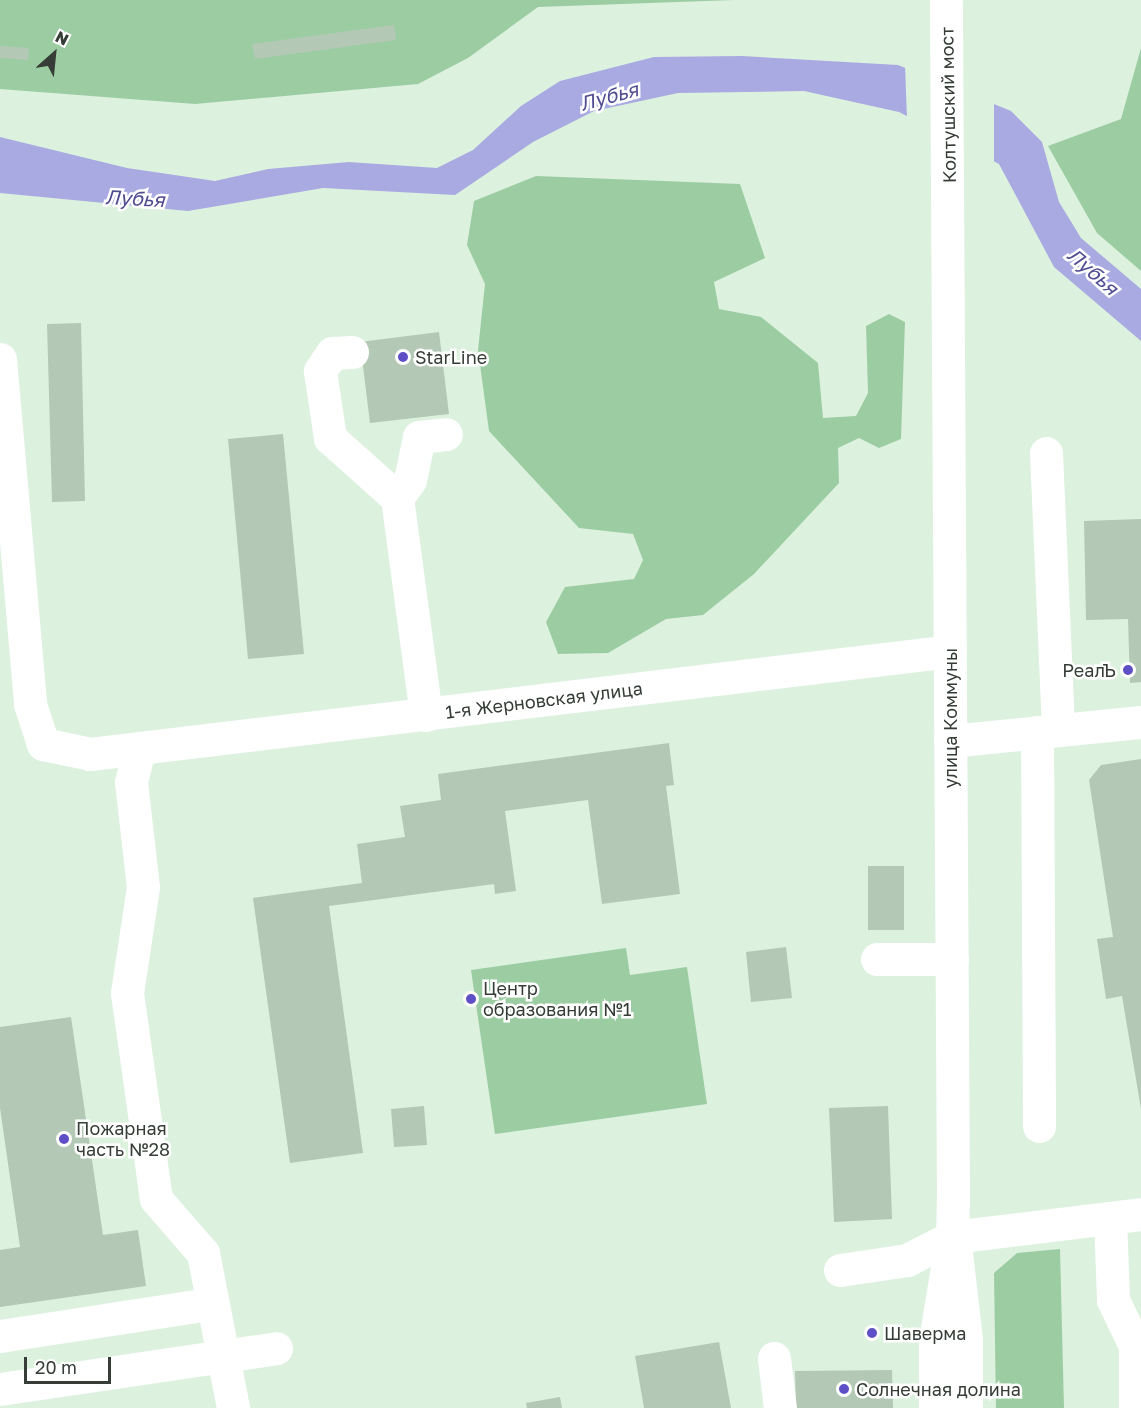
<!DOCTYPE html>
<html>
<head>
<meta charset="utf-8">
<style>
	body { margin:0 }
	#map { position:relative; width:1141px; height:1408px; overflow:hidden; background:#ddf1df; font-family:"Golos Text",sans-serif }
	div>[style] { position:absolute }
	.green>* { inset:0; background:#9ccda2 }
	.water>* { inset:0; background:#a9aae1 }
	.pier>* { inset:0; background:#ddf1df }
	.building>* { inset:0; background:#b4c8b6 }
	.minor>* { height:33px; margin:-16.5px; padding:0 16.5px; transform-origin:16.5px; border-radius:16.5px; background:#fff }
	.major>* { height:33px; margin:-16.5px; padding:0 16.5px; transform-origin:16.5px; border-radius:16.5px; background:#fff }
	.dots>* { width:16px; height:16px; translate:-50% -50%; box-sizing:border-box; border:3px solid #fff; border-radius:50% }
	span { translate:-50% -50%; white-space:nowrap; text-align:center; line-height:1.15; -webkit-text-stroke:5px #fff; paint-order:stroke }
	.street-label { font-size:18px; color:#353d36 }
	.poi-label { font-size:18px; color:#353d36 }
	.left { translate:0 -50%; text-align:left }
	.right { translate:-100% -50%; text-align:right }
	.water-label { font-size:20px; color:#514d92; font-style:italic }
	.north { position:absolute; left:24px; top:24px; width:60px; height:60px; -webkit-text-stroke:4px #fff; paint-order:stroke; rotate:27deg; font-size:16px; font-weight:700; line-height:24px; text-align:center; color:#353d36 }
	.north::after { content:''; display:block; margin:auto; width:21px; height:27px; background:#353d36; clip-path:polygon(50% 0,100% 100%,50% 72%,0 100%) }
	.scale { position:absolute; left:24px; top:1357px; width:87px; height:27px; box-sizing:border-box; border:3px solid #353d36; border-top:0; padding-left:8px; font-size:18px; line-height:21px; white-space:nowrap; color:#353d36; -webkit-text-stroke:4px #fff; paint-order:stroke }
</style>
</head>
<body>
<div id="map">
	<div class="green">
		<i style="clip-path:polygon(0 0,734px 0,538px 7px,468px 58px,418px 84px,195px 104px,0 89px)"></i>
		<i style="clip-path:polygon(1141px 48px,1141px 271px,1097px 233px,1048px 146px,1121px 119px)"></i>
		<i style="clip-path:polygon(536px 176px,740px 184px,765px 258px,714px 282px,719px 309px,761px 317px,818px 363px,823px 418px,856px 416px,868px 393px,866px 326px,889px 314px,905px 322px,901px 439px,879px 448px,859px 438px,838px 448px,839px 483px,754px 574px,703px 615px,666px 619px,608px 653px,558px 654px,546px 622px,565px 587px,634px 579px,643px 560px,633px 534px,579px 528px,489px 431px,478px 350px,485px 284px,467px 245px,474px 201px)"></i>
		<i style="clip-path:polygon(626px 948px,630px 975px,687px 967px,707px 1104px,495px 1134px,471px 970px)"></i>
		<i style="clip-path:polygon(1060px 1249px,1064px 1408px,996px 1408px,994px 1273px,1017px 1253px)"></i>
	</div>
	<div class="water">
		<i style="clip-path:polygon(742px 56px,898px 65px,1011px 111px,1042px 142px,1059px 202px,1081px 238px,1141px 289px,1141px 341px,1054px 267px,999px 164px,899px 112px,804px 91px,678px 93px,594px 111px,533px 142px,455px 195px,323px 188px,188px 211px,0 193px,0 137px,127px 168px,215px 181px,268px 169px,349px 162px,437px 168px,473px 150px,521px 106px,560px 81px,654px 57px)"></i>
	</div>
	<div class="pier">
		<i style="clip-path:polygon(905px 64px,994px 101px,994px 165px,907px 119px)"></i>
	</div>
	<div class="building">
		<i style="clip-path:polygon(394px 25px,396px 40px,255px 59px,252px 44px)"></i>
		<i style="clip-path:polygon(0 46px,29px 48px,28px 60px,0 58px)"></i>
		<i style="clip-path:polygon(81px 323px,85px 501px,52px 502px,47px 324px)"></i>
		<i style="clip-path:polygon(439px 332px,449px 414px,370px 423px,360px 342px)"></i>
		<i style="clip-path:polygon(283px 434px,304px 654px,248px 659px,228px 439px)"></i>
		<i style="clip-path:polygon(1141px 519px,1141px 682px,1130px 683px,1128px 619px,1086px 620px,1084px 521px)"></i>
		<i style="clip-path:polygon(669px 743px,674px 785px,666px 786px,680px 894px,602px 904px,588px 800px,505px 811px,516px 891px,495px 894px,494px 884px,329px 906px,363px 1153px,290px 1163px,253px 898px,362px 883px,357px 844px,405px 837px,400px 806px,441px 800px,438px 774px)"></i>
		<i style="clip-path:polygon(1141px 759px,1141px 1109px,1122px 996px,1106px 999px,1097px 939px,1113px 937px,1089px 780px,1101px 765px)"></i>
		<i style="clip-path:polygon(868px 866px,904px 866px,904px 930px,868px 930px)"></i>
		<i style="clip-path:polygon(786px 947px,792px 998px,751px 1002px,746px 952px)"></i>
		<i style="clip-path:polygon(71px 1017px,103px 1235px,138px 1230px,146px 1286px,0 1307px,0 1250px,20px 1247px,0 1108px,0 1027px)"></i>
		<i style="clip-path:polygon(424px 1106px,427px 1145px,394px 1147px,391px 1109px)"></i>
		<i style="clip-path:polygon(888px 1106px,892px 1219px,834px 1222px,829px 1108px)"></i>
		<i style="clip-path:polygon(719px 1342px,731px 1408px,644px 1408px,635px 1356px)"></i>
		<i style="clip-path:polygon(892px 1370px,893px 1408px,796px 1408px,795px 1371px)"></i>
		<i style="clip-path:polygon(560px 1397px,562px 1408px,527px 1408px,526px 1403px)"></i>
	</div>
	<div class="minor">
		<i style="left:352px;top:352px;width:20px;rotate:177deg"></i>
		<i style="left:332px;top:353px;width:22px;rotate:124deg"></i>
		<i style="left:320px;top:371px;width:68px;rotate:81.5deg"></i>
		<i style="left:330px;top:438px;width:90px;rotate:41.8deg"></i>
		<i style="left:0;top:359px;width:346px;rotate:85deg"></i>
		<i style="left:30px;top:704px;width:42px;rotate:72deg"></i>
		<i style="left:43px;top:744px;width:48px;rotate:12deg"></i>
		<i style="left:90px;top:754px;width:866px;rotate:-6.83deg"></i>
		<i style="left:1046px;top:453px;width:277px;rotate:87.5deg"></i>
		<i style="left:426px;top:715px;width:219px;rotate:-97.6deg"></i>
		<i style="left:397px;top:498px;width:22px;rotate:-54deg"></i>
		<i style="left:410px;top:480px;width:44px;rotate:-78.2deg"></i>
		<i style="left:419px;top:437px;width:27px;rotate:-6deg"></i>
		<i style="left:1037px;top:732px;width:394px;rotate:89.7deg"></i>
		<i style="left:950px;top:741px;width:192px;rotate:-5.7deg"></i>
		<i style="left:139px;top:748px;width:35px;rotate:103deg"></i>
		<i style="left:131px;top:782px;width:106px;rotate:83.5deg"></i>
		<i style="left:143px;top:887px;width:107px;rotate:98.6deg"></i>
		<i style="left:127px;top:993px;width:208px;rotate:82deg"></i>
		<i style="left:156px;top:1199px;width:72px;rotate:49deg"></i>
		<i style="left:203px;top:1253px;width:158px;rotate:79deg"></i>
		<i style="left:877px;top:959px;width:75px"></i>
		<i style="left:1110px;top:1218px;width:82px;rotate:87.9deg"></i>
		<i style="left:1113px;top:1300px;width:51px;rotate:64.4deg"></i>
		<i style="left:1135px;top:1346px;width:62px;rotate:90deg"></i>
		<i style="left:840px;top:1270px;width:68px;rotate:-8.5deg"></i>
		<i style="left:907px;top:1260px;width:51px;rotate:-27.1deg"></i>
		<i style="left:952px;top:1237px;width:190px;rotate:-6.9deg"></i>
		<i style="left:0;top:1336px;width:212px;rotate:-8.7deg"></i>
		<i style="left:774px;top:1358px;width:50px;rotate:83.2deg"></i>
		<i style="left:0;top:1389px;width:279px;rotate:-8.4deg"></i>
	</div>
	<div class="major">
		<i style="left:956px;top:1253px;width:88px;rotate:83.4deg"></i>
		<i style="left:966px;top:1340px;width:68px;rotate:90deg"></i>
		<i style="left:935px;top:1408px;width:68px;rotate:-90deg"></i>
		<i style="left:935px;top:1340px;width:104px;rotate:-80.6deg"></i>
		<i style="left:952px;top:1237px;width:40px;rotate:-88.6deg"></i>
		<i style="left:953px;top:1197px;width:1197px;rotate:-90.34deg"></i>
	</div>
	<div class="dots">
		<i style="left:403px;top:357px;background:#5e4fc7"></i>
		<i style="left:1128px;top:670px;background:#5e4fc7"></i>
		<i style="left:471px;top:999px;background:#5e4fc7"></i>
		<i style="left:64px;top:1139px;background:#5e4fc7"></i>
		<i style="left:872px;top:1333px;background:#5e4fc7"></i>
		<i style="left:844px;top:1389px;background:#5e4fc7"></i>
	</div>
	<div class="street-label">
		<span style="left:948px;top:105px;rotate:-91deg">Колтушский мост</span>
		<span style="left:544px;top:700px;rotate:-7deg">1-я Жерновская улица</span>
		<span style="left:950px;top:718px;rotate:-90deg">улица Коммуны</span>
	</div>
	<div class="poi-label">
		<span class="left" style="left:415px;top:357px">StarLine</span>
		<span class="right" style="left:1116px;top:670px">РеалЪ</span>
		<span class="left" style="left:483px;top:999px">Центр<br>образования №1</span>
		<span class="left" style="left:76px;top:1139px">Пожарная<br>часть №28</span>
		<span class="left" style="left:884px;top:1333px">Шаверма</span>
		<span class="left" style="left:856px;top:1389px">Солнечная долина</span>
	</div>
	<div class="water-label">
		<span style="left:609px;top:96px;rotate:-15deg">Лубья</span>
		<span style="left:135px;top:198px;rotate:3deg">Лубья</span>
		<span style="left:1093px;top:271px;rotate:41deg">Лубья</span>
	</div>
	<div class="north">N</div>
	<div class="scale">20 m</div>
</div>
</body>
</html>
